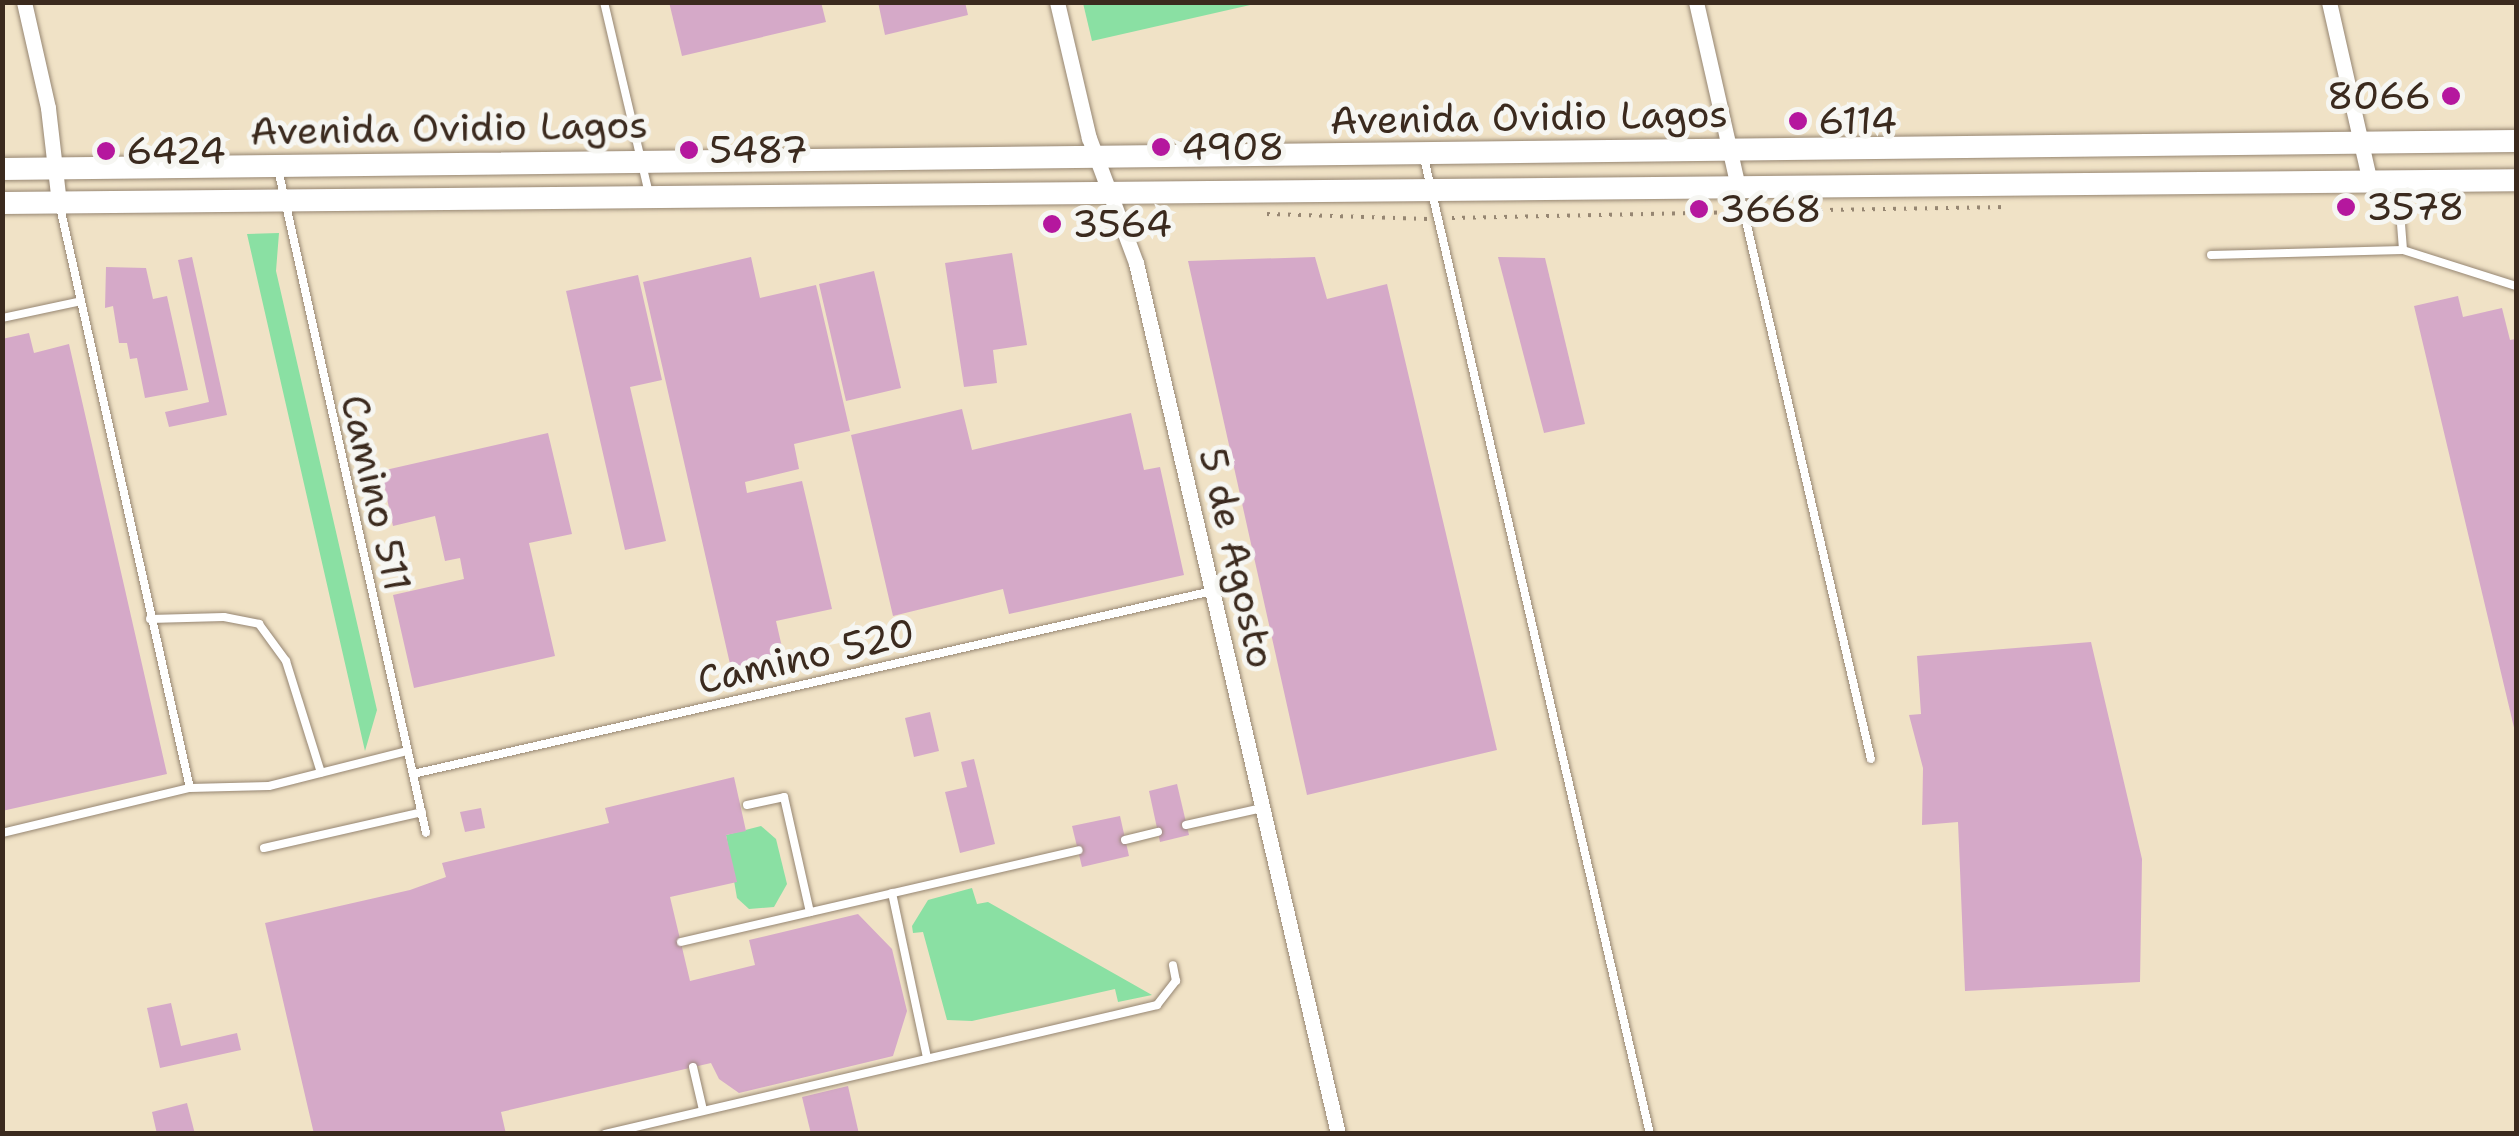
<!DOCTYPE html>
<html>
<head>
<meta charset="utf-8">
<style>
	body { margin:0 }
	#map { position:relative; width:2519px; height:1136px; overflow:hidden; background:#f0e2c6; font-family:"Shantell Sans",sans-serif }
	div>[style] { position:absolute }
	.green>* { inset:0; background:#8ae0a3 }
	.building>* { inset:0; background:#d5a9c8 }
	.path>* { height:4px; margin-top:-2px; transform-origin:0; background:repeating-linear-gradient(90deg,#968672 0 2.5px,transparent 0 10.5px) }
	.roads { filter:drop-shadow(0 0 2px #968672) drop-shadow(0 0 2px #968672) }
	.service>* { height:8px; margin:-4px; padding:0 4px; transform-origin:4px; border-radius:4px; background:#fff }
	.minor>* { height:15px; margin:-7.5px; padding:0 7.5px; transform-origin:7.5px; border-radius:7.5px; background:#fff }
	.primary>* { height:22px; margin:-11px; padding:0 11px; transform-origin:11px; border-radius:11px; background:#fff }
	.dots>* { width:28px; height:28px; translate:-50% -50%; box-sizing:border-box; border:5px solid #f6f6f2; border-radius:50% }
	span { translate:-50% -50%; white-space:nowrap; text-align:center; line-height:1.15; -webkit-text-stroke:10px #f6f6f2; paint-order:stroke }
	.poi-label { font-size:38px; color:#3b2a1e }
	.right { translate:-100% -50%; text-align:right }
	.left { translate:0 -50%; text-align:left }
	.street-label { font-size:38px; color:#3b2a1e }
	.frame { position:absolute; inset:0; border:5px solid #3b2a1e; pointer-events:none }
</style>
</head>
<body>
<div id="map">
	<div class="green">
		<i style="clip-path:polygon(1083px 3px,1083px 2px,1259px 3px,1092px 41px)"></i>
		<i style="clip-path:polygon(279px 233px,276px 271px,377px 710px,365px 751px,247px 234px)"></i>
		<i style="clip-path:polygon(761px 826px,776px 839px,787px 884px,774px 907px,749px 909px,737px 898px,726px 835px)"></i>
		<i style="clip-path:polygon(972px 888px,977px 904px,988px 902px,1152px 995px,1118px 1002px,1115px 989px,972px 1021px,947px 1020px,923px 932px,913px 933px,912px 926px,928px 900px)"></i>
	</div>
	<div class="building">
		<i style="clip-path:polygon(669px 2px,821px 2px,826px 22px,682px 56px)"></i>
		<i style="clip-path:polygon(878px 2px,965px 2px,968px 15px,885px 35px)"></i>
		<i style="clip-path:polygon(1012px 253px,1027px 345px,993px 350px,997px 383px,964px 387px,945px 263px)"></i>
		<i style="clip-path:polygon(192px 257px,227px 415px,169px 427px,165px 412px,209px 402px,178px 260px)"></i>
		<i style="clip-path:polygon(751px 257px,760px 298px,816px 285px,850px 431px,794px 444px,799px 469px,745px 482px,747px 493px,802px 481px,832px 609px,776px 621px,786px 665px,733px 677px,643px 282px)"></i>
		<i style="clip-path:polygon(1315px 257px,1327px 299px,1387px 284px,1497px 750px,1307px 795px,1188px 261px)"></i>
		<i style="clip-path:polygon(1498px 257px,1545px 258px,1585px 424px,1544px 433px)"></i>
		<i style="clip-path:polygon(106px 267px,146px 268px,153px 299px,167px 296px,188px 390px,145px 398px,137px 358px,130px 359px,127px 343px,119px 343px,113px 306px,105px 308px)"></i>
		<i style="clip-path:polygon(874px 271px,901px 388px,846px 401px,819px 284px)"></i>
		<i style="clip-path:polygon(638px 275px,662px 380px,630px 387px,666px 541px,625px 550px,566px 291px)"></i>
		<i style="clip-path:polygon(2458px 296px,2463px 317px,2502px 308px,2510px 340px,2516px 339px,2516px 736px,2414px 306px)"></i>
		<i style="clip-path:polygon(29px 333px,34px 353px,69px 344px,167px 774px,2px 811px,2px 339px)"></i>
		<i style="clip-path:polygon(962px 409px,972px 450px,1131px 413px,1144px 470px,1160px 467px,1184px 575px,1009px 614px,1003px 589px,893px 616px,851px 435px)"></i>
		<i style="clip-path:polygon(548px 433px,572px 534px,529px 543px,555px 656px,414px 688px,393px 595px,464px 579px,460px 558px,445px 561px,435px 516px,393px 526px,381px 471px)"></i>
		<i style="clip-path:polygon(2091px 642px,2142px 859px,2140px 982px,1965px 991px,1958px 822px,1922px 825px,1923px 768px,1909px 715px,1921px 714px,1917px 656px)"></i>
		<i style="clip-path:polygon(930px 712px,939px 751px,914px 757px,905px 718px)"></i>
		<i style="clip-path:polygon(974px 759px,995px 844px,960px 853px,945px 792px,967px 787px,961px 762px)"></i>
		<i style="clip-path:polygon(734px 777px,746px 831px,726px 835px,737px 882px,670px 897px,690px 981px,755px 965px,749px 940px,858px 914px,892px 949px,907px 1011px,893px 1056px,739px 1093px,719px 1079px,711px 1063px,501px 1112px,506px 1134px,314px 1134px,265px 923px,410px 890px,446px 877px,442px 863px,609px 823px,605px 808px)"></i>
		<i style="clip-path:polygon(1177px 784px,1189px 835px,1160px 842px,1149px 791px)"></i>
		<i style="clip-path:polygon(481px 808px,485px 828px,465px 832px,460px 812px)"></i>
		<i style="clip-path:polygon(1120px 816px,1129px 856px,1082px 867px,1072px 826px)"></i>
		<i style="clip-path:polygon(171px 1003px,181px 1046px,237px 1033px,241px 1050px,160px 1068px,147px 1008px)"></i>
		<i style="clip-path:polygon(848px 1086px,859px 1134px,811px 1134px,802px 1097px)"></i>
		<i style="clip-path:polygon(187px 1103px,195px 1134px,157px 1134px,152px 1112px)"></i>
	</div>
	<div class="path">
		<i style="left:1757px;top:211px;width:250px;rotate:-0.9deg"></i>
		<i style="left:1267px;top:214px;width:161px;rotate:1.8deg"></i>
		<i style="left:1452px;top:218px;width:280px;rotate:-1.2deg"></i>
	</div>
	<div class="roads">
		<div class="service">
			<i style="left:604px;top:2px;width:197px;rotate:76.8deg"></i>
			<i style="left:1424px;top:158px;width:1002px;rotate:76.96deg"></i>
			<i style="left:278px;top:169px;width:680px;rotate:77.43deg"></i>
			<i style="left:2398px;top:186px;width:64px;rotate:85.5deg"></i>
			<i style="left:1739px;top:191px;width:583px;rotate:76.92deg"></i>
			<i style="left:60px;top:207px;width:595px;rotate:77.39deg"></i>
			<i style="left:2211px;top:255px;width:192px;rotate:-1.5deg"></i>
			<i style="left:2403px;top:250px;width:119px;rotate:17.7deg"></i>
			<i style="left:2px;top:318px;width:77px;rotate:-12deg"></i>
			<i style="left:150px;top:619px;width:74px;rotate:-1.5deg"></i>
			<i style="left:224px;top:617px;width:36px;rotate:11deg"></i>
			<i style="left:259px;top:624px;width:46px;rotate:53.9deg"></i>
			<i style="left:286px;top:661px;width:117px;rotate:72.6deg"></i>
			<i style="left:413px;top:774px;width:820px;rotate:-12.9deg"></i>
			<i style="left:747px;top:805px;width:38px;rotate:-12deg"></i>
			<i style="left:784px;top:797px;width:118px;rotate:77.3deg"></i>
			<i style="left:1186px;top:825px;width:78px;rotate:-12.6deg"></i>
			<i style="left:2px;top:833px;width:193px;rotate:-13.5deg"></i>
			<i style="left:190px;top:788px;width:79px;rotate:-1.5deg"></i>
			<i style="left:269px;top:786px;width:142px;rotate:-14.2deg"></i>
			<i style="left:1125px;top:840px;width:34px;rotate:-14deg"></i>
			<i style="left:264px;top:848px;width:162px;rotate:-12.8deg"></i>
			<i style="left:892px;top:893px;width:168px;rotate:78deg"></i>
			<i style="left:681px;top:942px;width:408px;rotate:-13deg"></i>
			<i style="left:693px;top:1067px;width:44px;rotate:76.9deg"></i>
			<i style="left:605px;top:1134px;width:567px;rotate:-13.15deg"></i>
			<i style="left:1157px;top:1005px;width:31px;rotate:-52deg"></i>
			<i style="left:1176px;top:981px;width:16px;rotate:-101deg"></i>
		</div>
		<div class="minor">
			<i style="left:24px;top:2px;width:109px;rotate:77.2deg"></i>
			<i style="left:48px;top:108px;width:96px;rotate:83.4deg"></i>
			<i style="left:1057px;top:2px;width:140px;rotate:76.8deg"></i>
			<i style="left:1089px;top:138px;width:134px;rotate:69.4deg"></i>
			<i style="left:1136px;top:263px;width:894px;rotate:76.94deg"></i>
			<i style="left:1696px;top:2px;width:190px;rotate:77.2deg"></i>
			<i style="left:2329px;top:2px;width:185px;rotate:77.2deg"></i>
		</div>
		<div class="primary">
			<i style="left:2px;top:169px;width:2514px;rotate:-0.64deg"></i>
			<i style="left:2px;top:203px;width:2514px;rotate:-0.52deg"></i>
		</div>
	</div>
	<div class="dots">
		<i style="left:2451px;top:96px;background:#b5179e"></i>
		<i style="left:1798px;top:121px;background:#b5179e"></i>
		<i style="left:1161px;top:147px;background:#b5179e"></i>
		<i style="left:689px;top:150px;background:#b5179e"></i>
		<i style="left:106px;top:151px;background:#b5179e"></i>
		<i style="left:2346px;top:207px;background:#b5179e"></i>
		<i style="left:1699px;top:209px;background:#b5179e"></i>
		<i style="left:1052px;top:224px;background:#b5179e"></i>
	</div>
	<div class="poi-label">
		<span class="right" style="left:2431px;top:96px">8066</span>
		<span class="left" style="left:1818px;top:121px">6114</span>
		<span class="left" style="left:1181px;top:147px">4908</span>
		<span class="left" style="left:709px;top:150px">5487</span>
		<span class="left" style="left:126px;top:151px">6424</span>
		<span class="left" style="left:2366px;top:207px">3578</span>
		<span class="left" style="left:1719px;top:209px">3668</span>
		<span class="left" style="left:1072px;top:224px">3564</span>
	</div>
	<div class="street-label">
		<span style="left:1529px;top:117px;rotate:-1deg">Avenida Ovidio Lagos</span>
		<span style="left:449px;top:128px;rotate:-1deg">Avenida Ovidio Lagos</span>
		<span style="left:376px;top:493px;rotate:77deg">Camino 511</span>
		<span style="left:1237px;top:558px;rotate:77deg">5 de Agosto</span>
		<span style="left:806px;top:656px;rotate:-13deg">Camino 520</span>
	</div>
	<div class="frame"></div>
</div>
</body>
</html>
